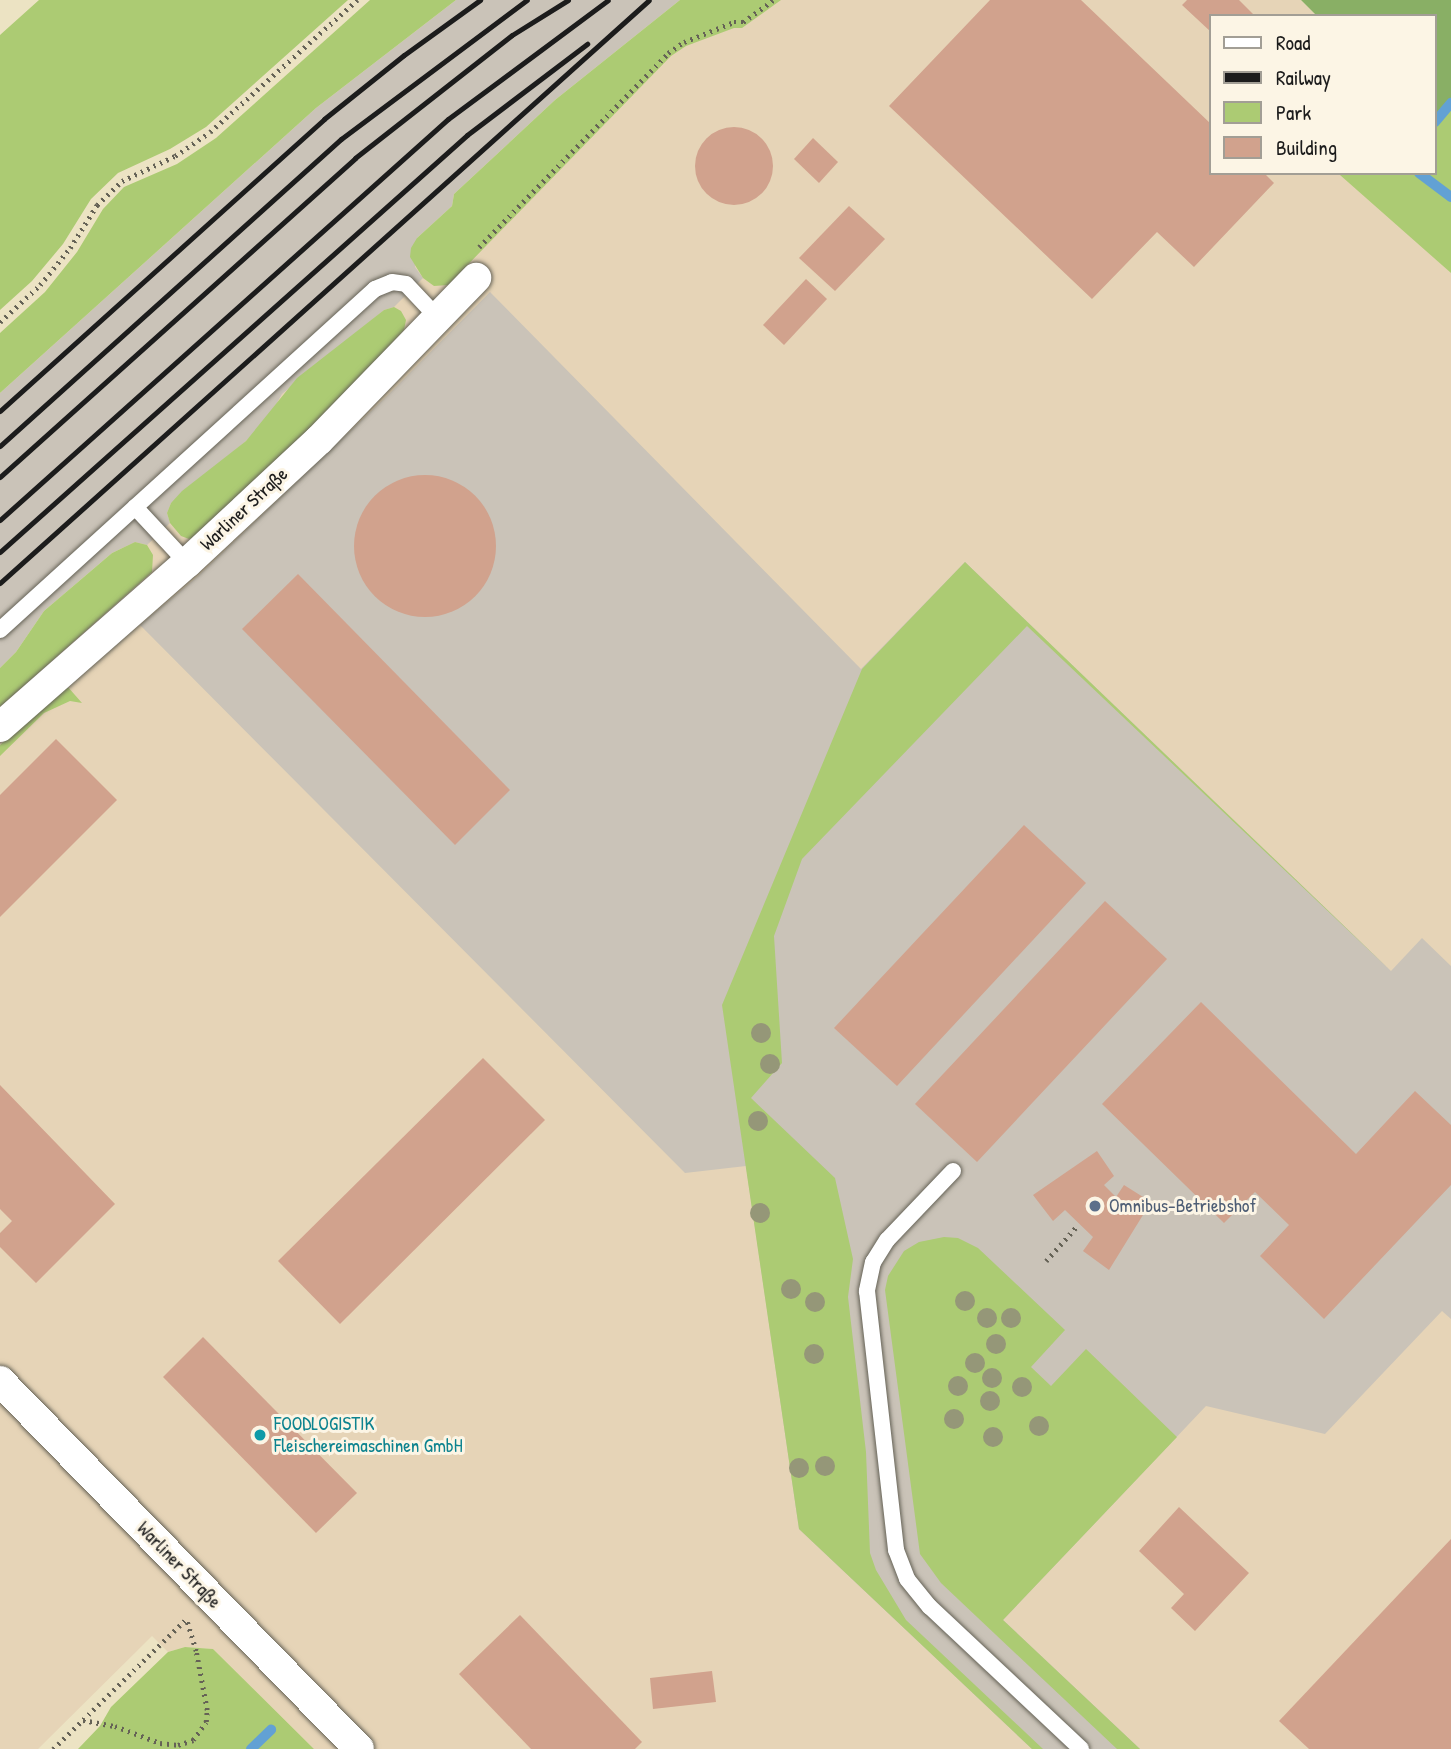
<!DOCTYPE html>
<html>
<head>
<meta charset="utf-8">
<style>
	body { margin:0 }
	#map { position:relative; width:1451px; height:1749px; overflow:hidden; background:#ece3c3; font-family:"Patrick Hand",sans-serif }
	div>[style] { position:absolute }
	.built>* { inset:0; background:#e6d4b7 }
	.industrial>* { inset:0; background:#cac3b8 }
	.green>* { inset:0; background:#accb73 }
	.forest>* { inset:0; background:#89af65 }
	.stream>* { height:10px; margin:-5px; padding:0 5px; transform-origin:5px; border-radius:5px; background:#62a1d4 }
	.building>* { inset:0; background:#d1a28d }
	.round { border-radius:50% }
	.path>* { height:4.5px; margin-top:-2.25px; transform-origin:0; background:repeating-linear-gradient(90deg,#656256 0 2px,transparent 0 7px) }
	.roads { filter:drop-shadow(0 0 2px #656256) drop-shadow(0 0 2px #656256) }
	.lane>* { height:16px; margin:-8px; padding:0 8px; transform-origin:8px; border-radius:8px; background:#fff }
	.street>* { height:30px; margin:-15px; padding:0 15px; transform-origin:15px; border-radius:15px; background:#fff }
	.rail>* { height:5px; margin:-2.5px; padding:0 2.5px; transform-origin:2.5px; border-radius:2.5px; background:#1c1c1c }
	.trees>* { width:20px; height:20px; margin:-10px; border-radius:50%; background:#959778 }
	.dots>* { width:19px; height:19px; translate:-50% -50%; box-sizing:border-box; border:4px solid #fcf5e5; border-radius:50% }
	span { translate:-50% -50%; white-space:nowrap; text-align:center; line-height:1.15; -webkit-text-stroke:6px #fcf5e5; paint-order:stroke }
	.street-label { font-size:19px; color:#1c1c1c }
	.service-label { font-size:19px; color:#4e5e75 }
	.left { translate:0 -50%; text-align:left }
	.culture-label { font-size:19px; color:#0d838f }
	.legend { position:absolute; left:1209px; top:14px; width:228px; height:161px; box-sizing:border-box; background:#fcf5e5; border:2px solid #a29e95; margin:0; padding:9px 12px; list-style:none; font-size:21px; color:#1c1c1c }
	.legend li { display:flex; align-items:center; gap:14px; height:35px }
	.legend b { width:35px; border:2px solid #a29e95 }
</style>
</head>
<body>
<div id="map">
	<div class="built">
		<i style="clip-path:polygon(680px 0,1301px 0,1317px 16px,1211px 16px,1211px 173px,1342px 173px,1451px 273px,1451px 1749px,314px 1749px,213px 1649px,185px 1647px,168px 1652px,152px 1636px,38px 1749px,0 1749px,0 668px)"></i>
	</div>
	<div class="industrial">
		<i style="clip-path:polygon(456px 0,680px 0,555px 100px,454px 194px,452px 206px,417px 238px,415px 267px,423px 278px,394px 307px,384px 310px,282px 394px,269px 417px,246px 441px,171px 503px,167px 513px,170px 523px,147px 545px,135px 542px,112px 553px,44px 611px,16px 652px,0 668px,0 393px,316px 108px)"></i>
		<i style="clip-path:polygon(490px 292px,861px 669px,965px 562px,1391px 971px,1422px 938px,1451px 966px,1451px 1319px,1442px 1311px,1325px 1434px,1206px 1406px,1003px 1620px,1140px 1749px,1032px 1749px,799px 1529px,746px 1166px,685px 1173px,140px 625px,197px 577px,389px 394px)"></i>
	</div>
	<div class="green">
		<i style="clip-path:polygon(39px 0,348px 0,206px 127px,170px 149px,118px 173px,91px 199px,63px 244px,32px 281px,0 310px,0 35px)"></i>
		<i style="clip-path:polygon(370px 0,456px 0,316px 108px,0 393px,0 333px,45px 292px,77px 252px,103px 209px,124px 187px,177px 164px,216px 138px)"></i>
		<i style="clip-path:polygon(680px 0,781px 0,742px 28px,734px 28px,686px 46px,671px 56px,448px 285px,434px 286px,423px 278px,410px 257px,411px 248px,417px 238px,452px 206px,454px 194px,555px 100px)"></i>
		<i style="clip-path:polygon(1451px 103px,1451px 273px,1340px 175px,1435px 173px,1435px 122px)"></i>
		<i style="clip-path:polygon(394px 307px,401px 311px,406px 320px,404px 330px,321px 419px,197px 536px,189px 539px,181px 536px,170px 523px,167px 513px,171px 503px,182px 491px,246px 441px,297px 378px,384px 310px)"></i>
		<i style="clip-path:polygon(135px 542px,147px 545px,153px 555px,152px 572px,0 707px,0 668px,16px 652px,44px 611px,112px 553px)"></i>
		<i style="clip-path:polygon(965px 562px,1391px 971px,1027px 626px,802px 859px,774px 936px,782px 1063px,751px 1098px,835px 1178px,853px 1259px,848px 1297px,866px 1452px,870px 1553px,876px 1570px,906px 1620px,1043px 1749px,1032px 1749px,799px 1529px,722px 1005px,862px 669px)"></i>
		<i style="clip-path:polygon(67px 686px,82px 703px,70px 701px,44px 713px,0 756px,0 745px)"></i>
		<i style="clip-path:polygon(944px 1237px,958px 1238px,978px 1248px,1065px 1330px,1031px 1367px,1051px 1386px,1086px 1349px,1177px 1437px,1003px 1620px,1140px 1749px,1117px 1749px,941px 1583px,920px 1554px,885px 1290px,888px 1276px,904px 1251px,919px 1242px)"></i>
		<i style="clip-path:polygon(185px 1647px,213px 1649px,314px 1749px,78px 1749px,100px 1726px,111px 1707px,168px 1652px)"></i>
	</div>
	<div class="forest">
		<i style="clip-path:polygon(1301px 0,1451px 0,1451px 103px,1435px 122px,1435px 16px,1317px 16px)"></i>
	</div>
	<div class="stream">
		<i style="left:1435px;top:122px;width:25px;rotate:-50deg"></i>
		<i style="left:1419px;top:173px;width:40px;rotate:37deg"></i>
		<i style="left:251px;top:1749px;width:28px;rotate:-44deg"></i>
	</div>
	<div class="building">
		<i style="clip-path:polygon(990px 0,1081px 0,1211px 124px,1211px 173px,1264px 173px,1274px 183px,1194px 267px,1157px 232px,1092px 299px,889px 106px)"></i>
		<i style="clip-path:polygon(1187px 0,1239px 0,1255px 16px,1211px 16px,1211px 32px,1182px 5px)"></i>
		<i class="round" style="left:695px;top:127px;width:78px;height:78px"></i>
		<i style="clip-path:polygon(813px 138px,838px 162px,819px 183px,794px 159px)"></i>
		<i style="clip-path:polygon(849px 206px,885px 239px,835px 291px,799px 258px)"></i>
		<i style="clip-path:polygon(806px 279px,827px 299px,784px 345px,763px 325px)"></i>
		<i class="round" style="left:354px;top:475px;width:142px;height:142px"></i>
		<i style="clip-path:polygon(298px 574px,510px 790px,455px 845px,242px 629px)"></i>
		<i style="clip-path:polygon(56px 739px,117px 800px,0 917px,0 795px)"></i>
		<i style="clip-path:polygon(1024px 825px,1086px 883px,897px 1086px,834px 1028px)"></i>
		<i style="clip-path:polygon(1105px 901px,1167px 959px,977px 1162px,915px 1104px)"></i>
		<i style="clip-path:polygon(1201px 1002px,1356px 1154px,1415px 1091px,1451px 1125px,1451px 1185px,1324px 1319px,1260px 1256px,1289px 1225px,1255px 1192px,1224px 1223px,1102px 1104px)"></i>
		<i style="clip-path:polygon(483px 1058px,545px 1120px,340px 1324px,278px 1261px)"></i>
		<i style="clip-path:polygon(0 1085px,115px 1204px,36px 1283px,0 1247px,0 1233px,12px 1221px,0 1209px)"></i>
		<i style="clip-path:polygon(1097px 1151px,1114px 1176px,1104px 1185px,1116px 1197px,1124px 1185px,1151px 1202px,1109px 1270px,1083px 1251px,1093px 1237px,1065px 1210px,1053px 1221px,1033px 1195px)"></i>
		<i style="clip-path:polygon(203px 1337px,357px 1493px,316px 1533px,163px 1377px)"></i>
		<i style="clip-path:polygon(1179px 1507px,1249px 1573px,1195px 1631px,1171px 1608px,1184px 1594px,1139px 1551px)"></i>
		<i style="clip-path:polygon(1451px 1539px,1451px 1749px,1309px 1749px,1279px 1721px)"></i>
		<i style="clip-path:polygon(520px 1615px,642px 1742px,635px 1749px,531px 1749px,459px 1674px)"></i>
		<i style="clip-path:polygon(712px 1671px,716px 1702px,653px 1709px,650px 1678px)"></i>
	</div>
	<div class="path">
		<i style="left:479px;top:247px;width:271px;rotate:-45.7deg"></i>
		<i style="left:668px;top:53px;width:19px;rotate:-35deg"></i>
		<i style="left:684px;top:42px;width:54px;rotate:-21.8deg"></i>
		<i style="left:734px;top:22px;width:9px"></i>
		<i style="left:743px;top:22px;width:37px;rotate:-36deg"></i>
		<i style="left:0;top:322px;width:54px;rotate:-42.8deg"></i>
		<i style="left:40px;top:285px;width:48px;rotate:-51deg"></i>
		<i style="left:70px;top:248px;width:51px;rotate:-57.9deg"></i>
		<i style="left:97px;top:205px;width:35px;rotate:-44deg"></i>
		<i style="left:122px;top:181px;width:59px;rotate:-25.3deg"></i>
		<i style="left:175px;top:156px;width:42px;rotate:-34.4deg"></i>
		<i style="left:210px;top:132px;width:198px;rotate:-41.9deg"></i>
		<i style="left:1046px;top:1261px;width:48px;rotate:-48.4deg"></i>
		<i style="left:83px;top:1720px;width:33px;rotate:11deg"></i>
		<i style="left:115px;top:1726px;width:48px;rotate:20.7deg"></i>
		<i style="left:160px;top:1743px;width:18px;rotate:6deg"></i>
		<i style="left:178px;top:1745px;width:16px;rotate:-18deg"></i>
		<i style="left:193px;top:1740px;width:22px;rotate:-54deg"></i>
		<i style="left:206px;top:1722px;width:12px;rotate:-85deg"></i>
		<i style="left:207px;top:1710px;width:60px;rotate:-100.6deg"></i>
		<i style="left:196px;top:1651px;width:34px;rotate:-107deg"></i>
		<i style="left:53px;top:1749px;width:186px;rotate:-44.3deg"></i>
	</div>
	<div class="roads">
		<div class="lane">
			<i style="left:135px;top:507px;width:76px;rotate:47.1deg"></i>
			<i style="left:0;top:630px;width:507px;rotate:-42.28deg"></i>
			<i style="left:375px;top:289px;width:18px;rotate:-22deg"></i>
			<i style="left:392px;top:282px;width:14px;rotate:8deg"></i>
			<i style="left:406px;top:284px;width:47px;rotate:46.7deg"></i>
			<i style="left:953px;top:1171px;width:95px;rotate:133.7deg"></i>
			<i style="left:887px;top:1240px;width:26px;rotate:122deg"></i>
			<i style="left:873px;top:1262px;width:30px;rotate:102deg"></i>
			<i style="left:867px;top:1291px;width:261px;rotate:83.6deg"></i>
			<i style="left:896px;top:1550px;width:31px;rotate:69deg"></i>
			<i style="left:907px;top:1579px;width:36px;rotate:51deg"></i>
			<i style="left:930px;top:1607px;width:207px;rotate:43.2deg"></i>
		</div>
		<div class="street">
			<i style="left:0;top:727px;width:249px;rotate:-41.3deg"></i>
			<i style="left:187px;top:563px;width:180px;rotate:-43deg"></i>
			<i style="left:319px;top:440px;width:226px;rotate:-45.9deg"></i>
			<i style="left:0;top:1381px;width:514px;rotate:45.71deg"></i>
		</div>
	</div>
	<div class="rail">
		<i style="left:0;top:411px;width:436px;rotate:-42deg"></i>
		<i style="left:324px;top:119px;width:102px;rotate:-38.7deg"></i>
		<i style="left:404px;top:55px;width:94px;rotate:-35.9deg"></i>
		<i style="left:0;top:446px;width:459px;rotate:-42deg"></i>
		<i style="left:341px;top:139px;width:232px;rotate:-36.8deg"></i>
		<i style="left:0;top:477px;width:477px;rotate:-41.9deg"></i>
		<i style="left:355px;top:158px;width:199px;rotate:-38.1deg"></i>
		<i style="left:512px;top:35px;width:66px;rotate:-32deg"></i>
		<i style="left:0;top:520px;width:601px;rotate:-41.83deg"></i>
		<i style="left:448px;top:119px;width:199px;rotate:-36.6deg"></i>
		<i style="left:0;top:552px;width:626px;rotate:-41.76deg"></i>
		<i style="left:467px;top:135px;width:151px;rotate:-37.2deg"></i>
		<i style="left:0;top:583px;width:872px;rotate:-41.93deg"></i>
	</div>
	<div class="trees">
		<i style="left:761px;top:1033px"></i>
		<i style="left:770px;top:1064px"></i>
		<i style="left:758px;top:1121px"></i>
		<i style="left:760px;top:1213px"></i>
		<i style="left:791px;top:1289px"></i>
		<i style="left:965px;top:1301px"></i>
		<i style="left:815px;top:1302px"></i>
		<i style="left:987px;top:1318px"></i>
		<i style="left:1011px;top:1318px"></i>
		<i style="left:996px;top:1344px"></i>
		<i style="left:814px;top:1354px"></i>
		<i style="left:975px;top:1363px"></i>
		<i style="left:992px;top:1378px"></i>
		<i style="left:958px;top:1386px"></i>
		<i style="left:1022px;top:1387px"></i>
		<i style="left:990px;top:1401px"></i>
		<i style="left:954px;top:1419px"></i>
		<i style="left:1039px;top:1426px"></i>
		<i style="left:993px;top:1437px"></i>
		<i style="left:825px;top:1466px"></i>
		<i style="left:799px;top:1468px"></i>
	</div>
	<div class="dots">
		<i style="left:1095px;top:1206px;background:#5c6f8a"></i>
		<i style="left:260px;top:1435px;background:#0f9aa8"></i>
	</div>
	<div class="street-label">
		<span style="left:244px;top:509px;rotate:-43deg">Warliner Straße</span>
		<span style="left:179px;top:1565px;rotate:46deg">Warliner Straße</span>
	</div>
	<div class="service-label">
		<span class="left" style="left:1109px;top:1206px">Omnibus-Betriebshof</span>
	</div>
	<div class="culture-label">
		<span class="left" style="left:274px;top:1435px">FOODLOGISTIK<br>Fleischereimaschinen GmbH</span>
	</div>
	<ul class="legend">
	<li><b style="height:9px;background:#fff"></b>Road</li>
	<li><b style="height:9px;background:#1c1c1c"></b>Railway</li>
	<li><b style="height:19px;background:#accb73"></b>Park</li>
	<li><b style="height:19px;background:#d1a28d"></b>Building</li>
	</ul>
</div>
</body>
</html>
